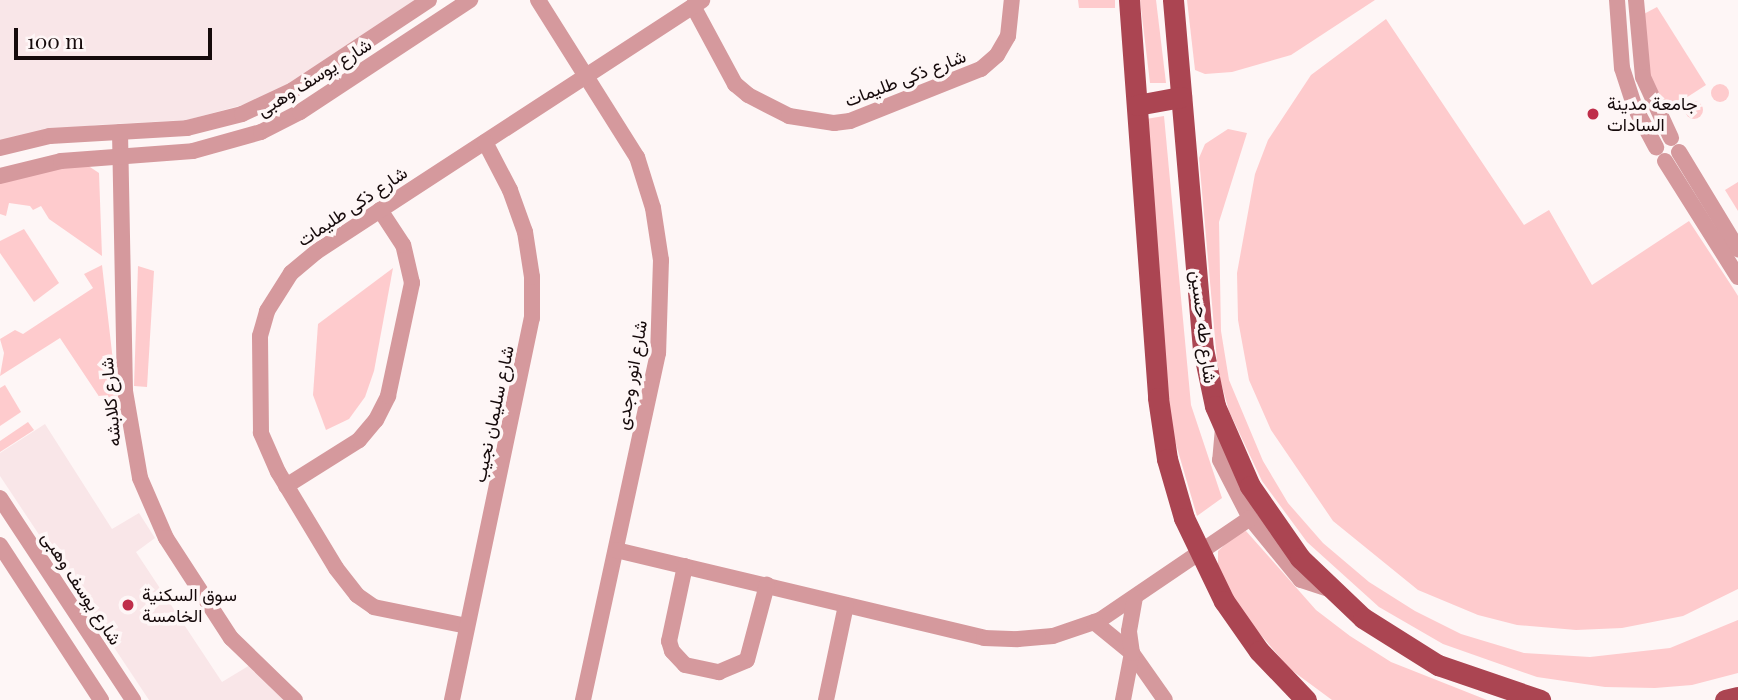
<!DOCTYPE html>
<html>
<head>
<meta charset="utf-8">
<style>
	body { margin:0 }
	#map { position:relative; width:1738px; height:700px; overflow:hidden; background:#fef6f6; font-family:"Playfair Display",Vazirmatn,serif }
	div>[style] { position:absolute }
	.built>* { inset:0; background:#f9e6e8 }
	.green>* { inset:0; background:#fecbcd }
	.round { border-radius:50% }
	.minor>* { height:16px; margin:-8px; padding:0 8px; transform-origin:8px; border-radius:8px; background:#d5999d }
	.major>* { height:21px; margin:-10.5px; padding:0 10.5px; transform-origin:10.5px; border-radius:10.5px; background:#ab4552 }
	.dots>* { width:19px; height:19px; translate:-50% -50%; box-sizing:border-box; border:4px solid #fef6f6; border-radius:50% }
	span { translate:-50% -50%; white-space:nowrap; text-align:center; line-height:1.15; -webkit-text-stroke:7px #fef6f6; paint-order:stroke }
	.street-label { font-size:18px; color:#160a0b }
	.poi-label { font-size:18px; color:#160a0b }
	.left { translate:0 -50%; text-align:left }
	.scale { position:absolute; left:14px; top:28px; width:198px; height:32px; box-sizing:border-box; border:4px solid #160a0b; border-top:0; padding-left:9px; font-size:21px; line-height:24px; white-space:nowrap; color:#160a0b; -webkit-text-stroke:5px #fef6f6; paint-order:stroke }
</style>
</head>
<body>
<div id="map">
	<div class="built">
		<i style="clip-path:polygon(0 0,418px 0,287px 88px,257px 101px,187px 120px,95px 125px,0 142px)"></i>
		<i style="clip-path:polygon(45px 424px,112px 529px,139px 513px,155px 538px,136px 552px,222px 682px,250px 665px,291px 700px,149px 700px,0 476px,0 453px)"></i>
	</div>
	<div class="green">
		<i style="clip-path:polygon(1078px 0,1115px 0,1115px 8px,1079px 8px)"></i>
		<i style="clip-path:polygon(1140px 0,1156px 0,1166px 83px,1150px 83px)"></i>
		<i style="clip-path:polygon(1187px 0,1375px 0,1291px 55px,1232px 72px,1205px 74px,1195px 70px)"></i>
		<i style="clip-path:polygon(1657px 7px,1706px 85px,1664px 112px,1654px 96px,1640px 16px)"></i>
		<i style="clip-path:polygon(1386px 19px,1524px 225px,1549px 210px,1592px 285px,1689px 221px,1733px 288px,1738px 296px,1738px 589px,1683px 616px,1622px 628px,1576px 630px,1517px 625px,1478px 615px,1418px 590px,1333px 521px,1271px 430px,1249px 380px,1238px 320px,1237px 273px,1255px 174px,1268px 140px,1311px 75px)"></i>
		<i class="round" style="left:1711px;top:84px;width:18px;height:18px"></i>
		<i class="round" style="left:1685px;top:101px;width:18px;height:18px"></i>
		<i style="clip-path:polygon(1164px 116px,1191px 405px,1222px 498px,1197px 516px,1168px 417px,1146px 119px)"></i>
		<i style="clip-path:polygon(1228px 129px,1247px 133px,1219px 222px,1221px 331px,1229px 380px,1263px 461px,1288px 503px,1323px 543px,1369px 582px,1415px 611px,1461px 634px,1524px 653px,1590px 657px,1670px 648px,1738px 620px,1738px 673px,1692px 685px,1655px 688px,1605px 687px,1537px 677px,1443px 644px,1379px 607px,1307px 542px,1262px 481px,1229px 411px,1218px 372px,1199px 158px,1205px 144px)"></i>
		<i style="clip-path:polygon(87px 165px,99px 173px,102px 256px,49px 219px,41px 206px,33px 210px,30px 206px,9px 203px,6px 216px,0 214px,0 181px,34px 169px)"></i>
		<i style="clip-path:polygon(1738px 182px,1738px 211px,1725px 190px)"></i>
		<i style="clip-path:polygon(24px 229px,59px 283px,34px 302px,0 253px,0 241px)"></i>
		<i style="clip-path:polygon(102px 265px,117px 396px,104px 404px,60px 338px,0 376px,4px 353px,0 339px,15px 330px,23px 334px,93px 288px,84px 274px)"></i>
		<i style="clip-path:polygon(138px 266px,154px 271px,147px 387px,134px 386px)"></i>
		<i style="clip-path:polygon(393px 268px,374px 371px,365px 397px,349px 419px,326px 430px,313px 395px,318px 324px)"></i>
		<i style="clip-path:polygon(5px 385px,21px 412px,0 426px,0 388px)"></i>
		<i style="clip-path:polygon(28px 422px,34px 430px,0 452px,0 441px)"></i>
		<i style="clip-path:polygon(1246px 531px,1316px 610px,1350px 636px,1391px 662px,1487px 700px,1332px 700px,1290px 669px,1235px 605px,1218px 565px,1218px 551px,1236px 534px)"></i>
	</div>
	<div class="minor">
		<i style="left:538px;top:0;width:186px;rotate:57.8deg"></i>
		<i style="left:637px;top:157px;width:53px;rotate:72.6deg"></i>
		<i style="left:653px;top:208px;width:53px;rotate:81.3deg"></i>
		<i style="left:661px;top:260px;width:93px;rotate:91.8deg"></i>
		<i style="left:658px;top:353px;width:355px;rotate:102.2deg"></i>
		<i style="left:1617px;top:0;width:68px;rotate:85.8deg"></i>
		<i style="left:1622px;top:68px;width:40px;rotate:72deg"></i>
		<i style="left:1634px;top:106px;width:47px;rotate:61.8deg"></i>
		<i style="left:1636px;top:0;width:77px;rotate:84.8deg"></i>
		<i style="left:1643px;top:77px;width:67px;rotate:65.3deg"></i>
		<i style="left:693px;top:6px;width:89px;rotate:61.7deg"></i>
		<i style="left:735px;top:84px;width:17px;rotate:40deg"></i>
		<i style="left:748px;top:95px;width:46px;rotate:27.1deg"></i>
		<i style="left:789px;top:116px;width:46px;rotate:8.8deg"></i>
		<i style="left:834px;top:123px;width:16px;rotate:-7deg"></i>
		<i style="left:850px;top:121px;width:141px;rotate:-21.7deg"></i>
		<i style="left:981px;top:69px;width:21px;rotate:-41deg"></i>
		<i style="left:997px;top:55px;width:22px;rotate:-60deg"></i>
		<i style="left:1008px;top:36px;width:36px;rotate:-84deg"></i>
		<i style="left:120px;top:132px;width:259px;rotate:88.9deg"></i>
		<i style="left:125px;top:391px;width:88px;rotate:80.2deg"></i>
		<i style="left:140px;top:478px;width:65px;rotate:66.6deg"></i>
		<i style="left:166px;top:538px;width:119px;rotate:57deg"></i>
		<i style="left:231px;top:638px;width:89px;rotate:44.1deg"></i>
		<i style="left:0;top:148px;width:51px;rotate:-13.5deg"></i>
		<i style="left:50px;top:136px;width:137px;rotate:-3.3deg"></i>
		<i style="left:187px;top:128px;width:57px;rotate:-14.3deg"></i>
		<i style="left:242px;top:114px;width:56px;rotate:-25.2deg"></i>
		<i style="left:293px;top:90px;width:163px;rotate:-33.5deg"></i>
		<i style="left:1679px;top:152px;width:114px;rotate:58.7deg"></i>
		<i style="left:1665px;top:161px;width:137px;rotate:57.8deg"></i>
		<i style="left:0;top:176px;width:63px;rotate:-13.8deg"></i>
		<i style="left:61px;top:161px;width:132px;rotate:-4.3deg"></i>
		<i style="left:193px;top:151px;width:71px;rotate:-15.6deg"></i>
		<i style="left:261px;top:132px;width:44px;rotate:-27.1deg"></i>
		<i style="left:300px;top:112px;width:204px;rotate:-33.4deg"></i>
		<i style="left:1223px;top:428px;width:32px;rotate:95deg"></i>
		<i style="left:1220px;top:460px;width:65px;rotate:62.7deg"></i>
		<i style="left:1250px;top:518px;width:80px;rotate:50.6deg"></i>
		<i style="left:1301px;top:580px;width:32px;rotate:18deg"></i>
		<i style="left:286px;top:486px;width:86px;rotate:-32.2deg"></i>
		<i style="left:359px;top:440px;width:26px;rotate:-50deg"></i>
		<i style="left:376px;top:420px;width:27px;rotate:-63deg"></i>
		<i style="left:388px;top:396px;width:116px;rotate:-78deg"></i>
		<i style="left:412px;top:283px;width:39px;rotate:-103deg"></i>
		<i style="left:403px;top:245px;width:42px;rotate:-123.3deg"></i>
		<i style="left:0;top:498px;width:242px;rotate:56.6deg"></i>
		<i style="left:0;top:545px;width:185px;rotate:56.9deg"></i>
		<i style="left:616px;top:550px;width:378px;rotate:13.4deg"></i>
		<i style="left:984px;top:638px;width:34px;rotate:2deg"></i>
		<i style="left:1018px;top:639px;width:35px;rotate:-5deg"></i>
		<i style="left:1053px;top:636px;width:50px;rotate:-18.8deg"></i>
		<i style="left:1100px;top:620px;width:181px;rotate:-34.2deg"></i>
		<i style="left:685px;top:566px;width:77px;rotate:102deg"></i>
		<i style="left:669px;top:641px;width:10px;rotate:73deg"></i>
		<i style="left:672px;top:651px;width:19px;rotate:47deg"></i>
		<i style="left:685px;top:665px;width:35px;rotate:12deg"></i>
		<i style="left:719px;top:672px;width:30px;rotate:-23deg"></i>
		<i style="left:747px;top:660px;width:78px;rotate:-75.1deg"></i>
		<i style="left:1094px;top:622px;width:49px;rotate:39.2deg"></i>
		<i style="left:1132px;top:653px;width:57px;rotate:54.9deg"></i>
		<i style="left:467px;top:626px;width:95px;rotate:-168.5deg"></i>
		<i style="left:374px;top:607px;width:21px;rotate:-145deg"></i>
		<i style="left:357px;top:595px;width:34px;rotate:-128deg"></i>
		<i style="left:336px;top:568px;width:112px;rotate:-121.1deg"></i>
		<i style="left:278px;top:472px;width:43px;rotate:-113.6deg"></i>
		<i style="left:261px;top:433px;width:97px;rotate:-90.6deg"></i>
		<i style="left:260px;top:336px;width:26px;rotate:-74deg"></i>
		<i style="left:267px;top:311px;width:45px;rotate:-57.7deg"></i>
		<i style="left:291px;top:273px;width:33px;rotate:-40deg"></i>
		<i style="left:316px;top:252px;width:461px;rotate:-33.1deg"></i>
		<i style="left:452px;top:700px;width:390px;rotate:-78.2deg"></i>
		<i style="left:532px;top:318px;width:41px;rotate:-90deg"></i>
		<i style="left:532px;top:277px;width:46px;rotate:-98.8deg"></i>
		<i style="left:525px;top:232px;width:45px;rotate:-109.7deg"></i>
		<i style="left:510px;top:190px;width:54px;rotate:-117.5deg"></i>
		<i style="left:826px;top:700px;width:97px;rotate:-78.1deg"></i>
		<i style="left:1123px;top:700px;width:48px;rotate:-79.2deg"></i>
		<i style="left:1132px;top:653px;width:22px;rotate:-98deg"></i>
		<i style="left:1129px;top:631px;width:34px;rotate:-80deg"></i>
	</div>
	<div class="major">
		<i style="left:1129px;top:0;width:399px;rotate:85.8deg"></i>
		<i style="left:1158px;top:398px;width:62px;rotate:81.6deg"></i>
		<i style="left:1167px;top:459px;width:61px;rotate:73.9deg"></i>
		<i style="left:1184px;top:518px;width:92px;rotate:64.3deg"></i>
		<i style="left:1224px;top:601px;width:61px;rotate:55deg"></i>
		<i style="left:1259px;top:651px;width:68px;rotate:46.2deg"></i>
		<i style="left:1173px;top:0;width:350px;rotate:85.1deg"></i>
		<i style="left:1203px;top:349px;width:58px;rotate:78.1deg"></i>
		<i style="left:1215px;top:406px;width:87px;rotate:66.4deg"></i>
		<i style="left:1250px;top:486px;width:88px;rotate:55.2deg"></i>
		<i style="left:1300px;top:558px;width:87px;rotate:43.6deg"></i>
		<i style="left:1363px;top:618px;width:89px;rotate:32.1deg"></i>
		<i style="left:1438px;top:665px;width:108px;rotate:18.9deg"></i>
		<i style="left:1137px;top:105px;width:45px;rotate:-10.3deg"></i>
		<i style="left:1725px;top:700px;width:13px;rotate:-13deg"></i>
	</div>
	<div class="dots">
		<i style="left:1593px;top:114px;background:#bf2e4a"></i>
		<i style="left:128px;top:605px;background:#bf2e4a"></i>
	</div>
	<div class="street-label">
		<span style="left:314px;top:77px;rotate:-32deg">شارع يوسف وهبى</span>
		<span style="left:905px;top:78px;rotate:-21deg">شارع ذكى طليمات</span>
		<span style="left:352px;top:206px;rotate:-34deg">شارع ذكى طليمات</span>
		<span style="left:1204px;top:327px;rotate:83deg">شارع طه حسين</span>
		<span style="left:631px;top:375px;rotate:-80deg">شارع انور وجدى</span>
		<span style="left:110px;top:402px;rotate:-95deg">شارع كلابشه</span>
		<span style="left:493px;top:414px;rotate:-78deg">شارع سليمان نجيب</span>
		<span style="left:82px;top:588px;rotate:57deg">شارع يوسف وهبى</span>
	</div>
	<div class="poi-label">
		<span class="left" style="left:1607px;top:114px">جامعة مدينة<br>السادات</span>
		<span class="left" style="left:142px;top:605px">سوق السكنية<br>الخامسة</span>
	</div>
	<div class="scale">100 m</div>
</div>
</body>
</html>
